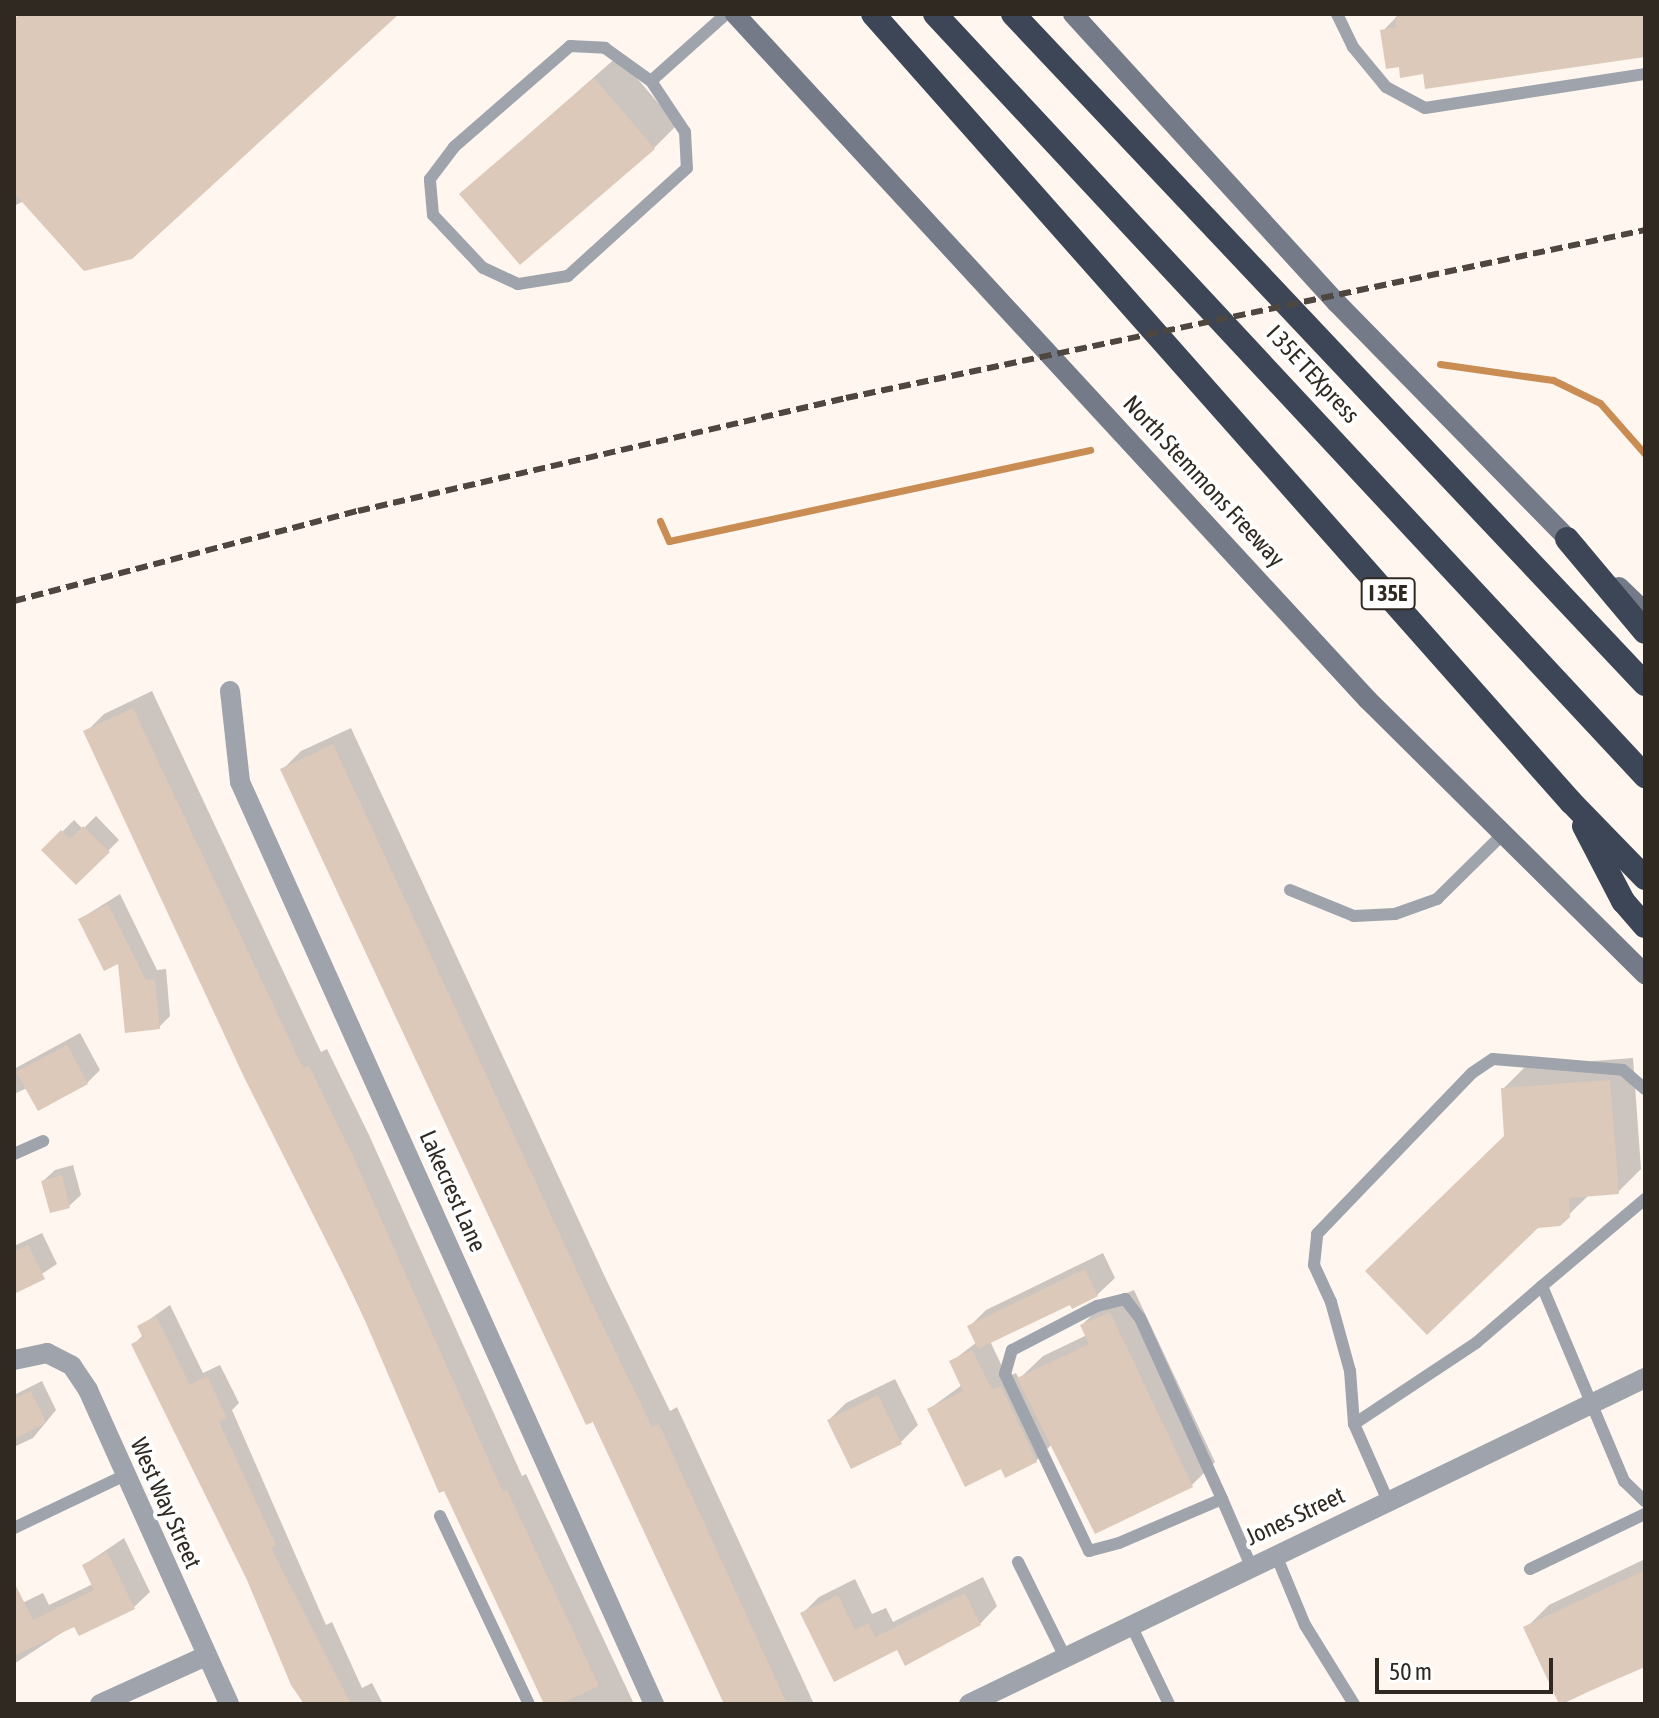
<!DOCTYPE html>
<html>
<head>
<meta charset="utf-8">
<style>
	body { margin:0 }
	#map { position:relative; width:1659px; height:1718px; overflow:hidden; background:#fef6ef; font-family:"Asap Condensed",sans-serif }
	div>[style] { position:absolute }
	.shadow>* { inset:0; background:#0003 }
	.stream>* { height:7px; margin:-3.5px; padding:0 3.5px; transform-origin:3.5px; border-radius:3.5px; background:#c98d54 }
	.building>* { inset:0; background:#dcc9b9 }
	.service>* { height:12px; margin:-6px; padding:0 6px; transform-origin:6px; border-radius:6px; background:#9ea3ac }
	.minor>* { height:20px; margin:-10px; padding:0 10px; transform-origin:10px; border-radius:10px; background:#9ea3ac }
	.secondary>* { height:20px; margin:-10px; padding:0 10px; transform-origin:10px; border-radius:10px; background:#747a87 }
	.motorway>* { height:24px; margin:-12px; padding:0 12px; transform-origin:12px; border-radius:12px; background:#3d4657 }
	.rail>* { height:6px; margin-top:-3px; transform-origin:0; background:repeating-linear-gradient(90deg,#4e4740 0 12px,transparent 0 18px) }
	span { translate:-50% -50%; white-space:nowrap; text-align:center; line-height:1.15; -webkit-text-stroke:8px #fff; paint-order:stroke }
	.shield-label span { padding:2px 6px; background:#fff; border:2px solid; border-radius:6px; -webkit-text-stroke-width:0 }
	.shield-label { font-size:22px; color:#302922; font-weight:700 }
	.street-label { font-size:24px; color:#302922 }
	.frame { position:absolute; inset:0; border:16px solid #302922; pointer-events:none }
	.scale { position:absolute; left:1375px; top:1658px; width:178px; height:36px; box-sizing:border-box; border:4px solid #302922; border-top:0; padding-left:10px; font-size:24px; line-height:28px; white-space:nowrap; color:#302922; -webkit-text-stroke:6px #fff; paint-order:stroke }
</style>
</head>
<body>
<div id="map">
	<div class="shadow">
		<i style="clip-path:polygon(21px 14px,396px 14px,14px 206px,14px 20px)"></i>
		<i style="clip-path:polygon(1399px 14px,1645px 14px,1645px 55px,1425px 72px,1400px 65px,1383px 31px)"></i>
		<i style="clip-path:polygon(618px 56px,677px 125px,654px 148px,461px 194px)"></i>
		<i style="clip-path:polygon(152px 691px,321px 1052px,327px 1049px,369px 1135px,522px 1476px,526px 1474px,634px 1704px,547px 1704px,86px 732px,104px 714px)"></i>
		<i style="clip-path:polygon(351px 728px,605px 1277px,670px 1411px,677px 1407px,814px 1704px,727px 1704px,283px 769px,301px 751px)"></i>
		<i style="clip-path:polygon(96px 816px,119px 840px,76px 883px,44px 850px,74px 820px,83px 829px)"></i>
		<i style="clip-path:polygon(120px 894px,157px 970px,166px 969px,170px 1016px,159px 1027px,120px 961px,80px 919px)"></i>
		<i style="clip-path:polygon(80px 1033px,100px 1070px,87px 1083px,27px 1088px,14px 1094px,14px 1069px)"></i>
		<i style="clip-path:polygon(1633px 1058px,1641px 1169px,1618px 1192px,1590px 1194px,1559px 1224px,1506px 1136px,1503px 1089px,1526px 1066px)"></i>
		<i style="clip-path:polygon(73px 1165px,81px 1195px,69px 1206px,43px 1181px,55px 1170px)"></i>
		<i style="clip-path:polygon(42px 1233px,57px 1264px,14px 1292px,14px 1246px)"></i>
		<i style="clip-path:polygon(1103px 1253px,1115px 1278px,1097px 1295px,1071px 1302px,990px 1341px,1007px 1377px,1016px 1373px,1019px 1379px,1043px 1356px,1087px 1335px,1082px 1325px,1105px 1302px,1134px 1290px,1215px 1462px,1192px 1485px,1052px 1444px,1036px 1461px,1002px 1466px,929px 1409px,962px 1385px,951px 1362px,977px 1342px,969px 1327px,986px 1310px)"></i>
		<i style="clip-path:polygon(170px 1305px,203px 1373px,220px 1365px,239px 1403px,232px 1410px,326px 1625px,332px 1622px,362px 1688px,372px 1683px,383px 1704px,304px 1704px,293px 1684px,249px 1580px,134px 1344px,144px 1334px,140px 1326px)"></i>
		<i style="clip-path:polygon(895px 1379px,918px 1425px,901px 1442px,829px 1420px,846px 1403px)"></i>
		<i style="clip-path:polygon(42px 1381px,56px 1410px,33px 1438px,14px 1447px,14px 1395px)"></i>
		<i style="clip-path:polygon(124px 1538px,150px 1592px,134px 1607px,75px 1624px,14px 1664px,14px 1607px,43px 1593px,49px 1605px,93px 1584px,84px 1565px)"></i>
		<i style="clip-path:polygon(1645px 1559px,1645px 1665px,1562px 1704px,1526px 1628px,1549px 1605px)"></i>
		<i style="clip-path:polygon(983px 1577px,997px 1606px,980px 1624px,898px 1648px,802px 1614px,819px 1597px,855px 1579px,872px 1614px,886px 1608px,893px 1622px)"></i>
	</div>
	<div class="stream">
		<i style="left:1440px;top:364px;width:114px;rotate:8.1deg"></i>
		<i style="left:1553px;top:380px;width:52px;rotate:26.1deg"></i>
		<i style="left:1600px;top:403px;width:68px;rotate:48.6deg"></i>
		<i style="left:660px;top:521px;width:22px;rotate:66deg"></i>
		<i style="left:669px;top:541px;width:431px;rotate:-12.2deg"></i>
	</div>
	<div class="building">
		<i style="clip-path:polygon(20px 14px,399px 14px,132px 259px,84px 271px,14px 193px,14px 19px)"></i>
		<i style="clip-path:polygon(1413px 14px,1645px 14px,1645px 57px,1425px 89px,1423px 74px,1400px 78px,1399px 67px,1386px 69px,1380px 30px,1396px 27px,1395px 17px)"></i>
		<i style="clip-path:polygon(594px 78px,655px 149px,520px 265px,459px 194px)"></i>
		<i style="clip-path:polygon(133px 708px,303px 1068px,309px 1066px,352px 1154px,503px 1492px,507px 1490px,599px 1686px,560px 1704px,544px 1704px,444px 1491px,439px 1493px,357px 1302px,244px 1077px,83px 731px)"></i>
		<i style="clip-path:polygon(333px 744px,588px 1295px,652px 1427px,659px 1424px,787px 1704px,724px 1704px,593px 1422px,586px 1425px,280px 769px)"></i>
		<i style="clip-path:polygon(83px 826px,110px 852px,76px 885px,41px 850px,61px 830px,70px 839px)"></i>
		<i style="clip-path:polygon(108px 904px,146px 980px,155px 979px,160px 1029px,125px 1033px,118px 964px,104px 971px,78px 919px)"></i>
		<i style="clip-path:polygon(67px 1045px,88px 1084px,38px 1111px,16px 1072px)"></i>
		<i style="clip-path:polygon(1610px 1080px,1619px 1194px,1569px 1198px,1570px 1217px,1560px 1226px,1538px 1228px,1427px 1335px,1365px 1271px,1504px 1136px,1501px 1088px)"></i>
		<i style="clip-path:polygon(62px 1175px,70px 1208px,50px 1213px,41px 1181px)"></i>
		<i style="clip-path:polygon(28px 1245px,45px 1279px,14px 1294px,14px 1252px)"></i>
		<i style="clip-path:polygon(1085px 1269px,1098px 1296px,1072px 1309px,1070px 1305px,978px 1349px,967px 1326px)"></i>
		<i style="clip-path:polygon(1110px 1312px,1193px 1487px,1095px 1534px,1017px 1378px,1089px 1344px,1080px 1325px)"></i>
		<i style="clip-path:polygon(156px 1316px,190px 1385px,207px 1376px,227px 1418px,219px 1422px,276px 1545px,271px 1548px,351px 1704px,304px 1704px,291px 1685px,247px 1580px,131px 1344px,143px 1338px,137px 1326px)"></i>
		<i style="clip-path:polygon(972px 1350px,992px 1390px,1001px 1386px,1037px 1462px,1005px 1478px,1001px 1469px,965px 1487px,927px 1409px,963px 1391px,949px 1361px)"></i>
		<i style="clip-path:polygon(31px 1391px,46px 1423px,14px 1439px,14px 1399px)"></i>
		<i style="clip-path:polygon(878px 1395px,902px 1444px,851px 1469px,827px 1420px)"></i>
		<i style="clip-path:polygon(107px 1552px,135px 1609px,79px 1636px,74px 1627px,14px 1656px,14px 1582px,33px 1620px,94px 1590px,82px 1565px)"></i>
		<i style="clip-path:polygon(1645px 1570px,1645px 1667px,1559px 1704px,1523px 1627px)"></i>
		<i style="clip-path:polygon(965px 1593px,981px 1625px,905px 1666px,897px 1650px,834px 1682px,800px 1613px,838px 1595px,855px 1630px,868px 1623px,875px 1637px)"></i>
	</div>
	<div class="service">
		<i style="left:1337px;top:14px;width:37px;rotate:64deg"></i>
		<i style="left:1353px;top:47px;width:52px;rotate:50.5deg"></i>
		<i style="left:1386px;top:87px;width:44px;rotate:28.3deg"></i>
		<i style="left:1425px;top:108px;width:223px;rotate:-8.8deg"></i>
		<i style="left:570px;top:46px;width:35px;rotate:3deg"></i>
		<i style="left:605px;top:48px;width:57px;rotate:35.7deg"></i>
		<i style="left:651px;top:81px;width:61px;rotate:56.3deg"></i>
		<i style="left:685px;top:132px;width:36px;rotate:87deg"></i>
		<i style="left:687px;top:168px;width:161px;rotate:137.8deg"></i>
		<i style="left:568px;top:276px;width:51px;rotate:170.9deg"></i>
		<i style="left:518px;top:284px;width:38px;rotate:-155deg"></i>
		<i style="left:483px;top:268px;width:73px;rotate:-133.3deg"></i>
		<i style="left:433px;top:215px;width:36px;rotate:-95deg"></i>
		<i style="left:430px;top:179px;width:40px;rotate:-53deg"></i>
		<i style="left:454px;top:147px;width:154px;rotate:-41deg"></i>
		<i style="left:651px;top:81px;width:101px;rotate:-41.8deg"></i>
		<i style="left:1290px;top:890px;width:69px;rotate:22.1deg"></i>
		<i style="left:1354px;top:916px;width:41px;rotate:-2.8deg"></i>
		<i style="left:1395px;top:914px;width:45px;rotate:-19.7deg"></i>
		<i style="left:1437px;top:899px;width:91px;rotate:-44.6deg"></i>
		<i style="left:14px;top:1154px;width:32px;rotate:-24deg"></i>
		<i style="left:1645px;top:1199px;width:135px;rotate:139.8deg"></i>
		<i style="left:1542px;top:1286px;width:212px;rotate:67.2deg"></i>
		<i style="left:1624px;top:1481px;width:29px;rotate:44deg"></i>
		<i style="left:1354px;top:1424px;width:146px;rotate:-33.6deg"></i>
		<i style="left:1476px;top:1343px;width:87px;rotate:-40.8deg"></i>
		<i style="left:1222px;top:1499px;width:112px;rotate:156.9deg"></i>
		<i style="left:1119px;top:1543px;width:31px;rotate:165deg"></i>
		<i style="left:1089px;top:1551px;width:196px;rotate:-115.4deg"></i>
		<i style="left:1005px;top:1374px;width:25px;rotate:-74deg"></i>
		<i style="left:1012px;top:1350px;width:96px;rotate:-27.4deg"></i>
		<i style="left:1097px;top:1306px;width:29px;rotate:-14deg"></i>
		<i style="left:1125px;top:1299px;width:24px;rotate:52deg"></i>
		<i style="left:1140px;top:1318px;width:199px;rotate:65.6deg"></i>
		<i style="left:1222px;top:1499px;width:73px;rotate:66.6deg"></i>
		<i style="left:1388px;top:1501px;width:84px;rotate:-113.8deg"></i>
		<i style="left:1354px;top:1424px;width:53px;rotate:-94.3deg"></i>
		<i style="left:1350px;top:1371px;width:72px;rotate:-105.4deg"></i>
		<i style="left:1331px;top:1302px;width:41px;rotate:-114.7deg"></i>
		<i style="left:1314px;top:1265px;width:31px;rotate:-84deg"></i>
		<i style="left:1317px;top:1234px;width:223px;rotate:-46.1deg"></i>
		<i style="left:1472px;top:1073px;width:25px;rotate:-34deg"></i>
		<i style="left:1493px;top:1059px;width:130px;rotate:4.8deg"></i>
		<i style="left:1623px;top:1070px;width:29px;rotate:41deg"></i>
		<i style="left:440px;top:1516px;width:208px;rotate:64.7deg"></i>
		<i style="left:14px;top:1528px;width:123px;rotate:-25.5deg"></i>
		<i style="left:1276px;top:1555px;width:76px;rotate:67.5deg"></i>
		<i style="left:1305px;top:1625px;width:93px;rotate:58.2deg"></i>
		<i style="left:1018px;top:1562px;width:104px;rotate:63.7deg"></i>
		<i style="left:1530px;top:1569px;width:127px;rotate:-25.6deg"></i>
		<i style="left:1130px;top:1623px;width:90px;rotate:64.3deg"></i>
	</div>
	<div class="minor">
		<i style="left:230px;top:691px;width:92px;rotate:83.7deg"></i>
		<i style="left:240px;top:782px;width:1011px;rotate:65.82deg"></i>
		<i style="left:14px;top:1360px;width:34px;rotate:-12deg"></i>
		<i style="left:47px;top:1353px;width:28px;rotate:27deg"></i>
		<i style="left:72px;top:1366px;width:29px;rotate:56deg"></i>
		<i style="left:88px;top:1390px;width:344px;rotate:65.8deg"></i>
		<i style="left:100px;top:1704px;width:116px;rotate:-24.4deg"></i>
		<i style="left:969px;top:1704px;width:751px;rotate:-25.75deg"></i>
	</div>
	<div class="secondary">
		<i style="left:735px;top:14px;width:933px;rotate:47.3deg"></i>
		<i style="left:1368px;top:700px;width:390px;rotate:44.7deg"></i>
		<i style="left:1073px;top:14px;width:391px;rotate:47.6deg"></i>
		<i style="left:1337px;top:303px;width:344px;rotate:45.6deg"></i>
		<i style="left:1619px;top:587px;width:36px;rotate:44deg"></i>
	</div>
	<div class="motorway">
		<i style="left:873px;top:14px;width:1053px;rotate:48.47deg"></i>
		<i style="left:1571px;top:802px;width:106px;rotate:45.8deg"></i>
		<i style="left:935px;top:14px;width:1042px;rotate:47.02deg"></i>
		<i style="left:1013px;top:14px;width:921px;rotate:46.67deg"></i>
		<i style="left:1567px;top:539px;width:121px;rotate:50deg"></i>
		<i style="left:1584px;top:826px;width:85px;rotate:62.5deg"></i>
		<i style="left:1623px;top:901px;width:33px;rotate:49deg"></i>
	</div>
	<div class="rail">
		<i style="left:14px;top:601px;width:356px;rotate:-14.7deg"></i>
		<i style="left:358px;top:511px;width:501px;rotate:-13.04deg"></i>
		<i style="left:846px;top:398px;width:816px;rotate:-11.87deg"></i>
	</div>
	<div class="shield-label">
		<span style="left:1388px;top:594px">I 35E</span>
	</div>
	<div class="street-label">
		<span style="left:1313px;top:374px;rotate:47deg">I 35E TEXpress</span>
		<span style="left:1204px;top:481px;rotate:47deg">North Stemmons Freeway</span>
		<span style="left:453px;top:1191px;rotate:66deg">Lakecrest Lane</span>
		<span style="left:166px;top:1503px;rotate:66deg">West Way Street</span>
		<span style="left:1295px;top:1516px;rotate:-25deg">Jones Street</span>
	</div>
	<div class="frame"></div>
	<div class="scale">50 m</div>
</div>
</body>
</html>
